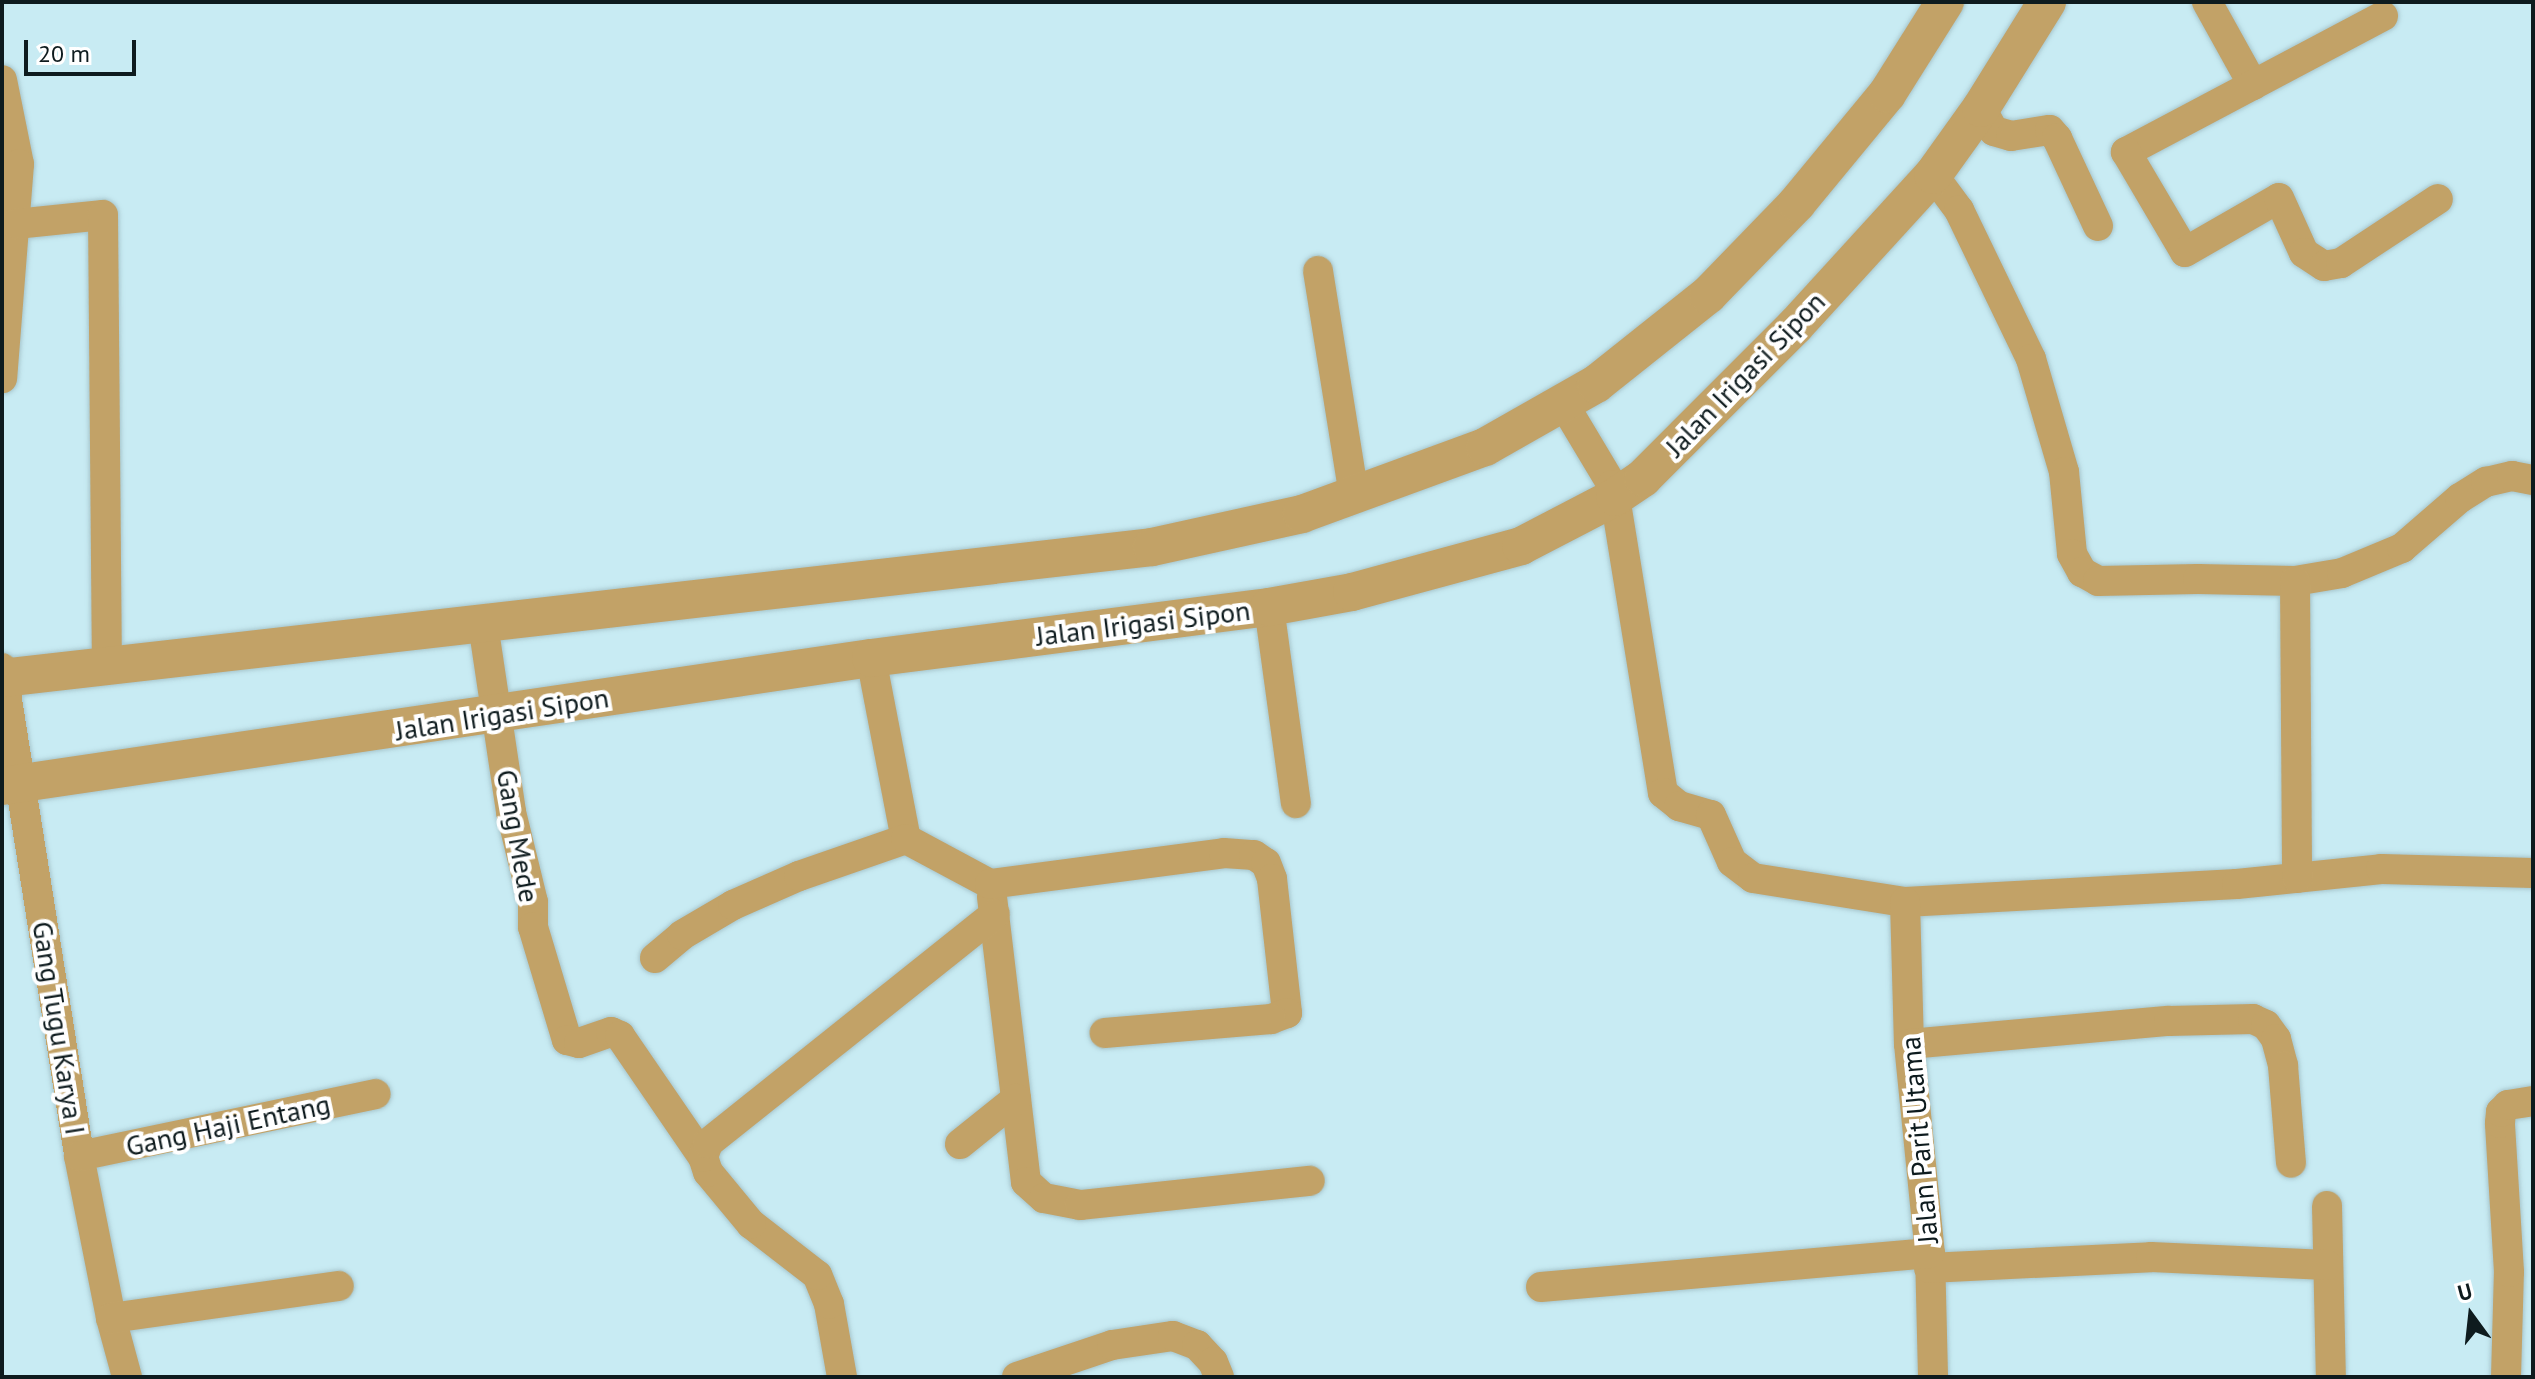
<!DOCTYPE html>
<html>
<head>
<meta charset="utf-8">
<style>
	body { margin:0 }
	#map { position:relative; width:2535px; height:1379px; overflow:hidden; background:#c8ebf3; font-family:"PT Sans",sans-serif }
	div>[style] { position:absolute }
	.roads { filter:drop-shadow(0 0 2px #a7c6cd) drop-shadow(0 0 2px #a7c6cd) }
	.minor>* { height:30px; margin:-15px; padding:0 15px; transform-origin:15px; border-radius:15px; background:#c2a267 }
	.tertiary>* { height:38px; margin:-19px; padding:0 19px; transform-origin:19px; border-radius:19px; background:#c2a267 }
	span { translate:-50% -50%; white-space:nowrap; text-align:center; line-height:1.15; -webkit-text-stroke:8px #fff; paint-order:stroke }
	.street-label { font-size:28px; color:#0e1b1e }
	.frame { position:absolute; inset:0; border:4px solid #0e1b1e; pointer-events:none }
	.north { position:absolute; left:2431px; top:1275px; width:80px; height:80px; -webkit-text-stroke:6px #fff; paint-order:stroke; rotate:345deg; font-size:22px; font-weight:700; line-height:32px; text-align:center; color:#0e1b1e }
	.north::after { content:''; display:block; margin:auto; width:28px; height:36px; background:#0e1b1e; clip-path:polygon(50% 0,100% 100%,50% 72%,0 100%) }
	.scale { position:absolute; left:24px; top:40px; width:112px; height:36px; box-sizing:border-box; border:4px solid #0e1b1e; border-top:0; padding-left:10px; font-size:24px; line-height:28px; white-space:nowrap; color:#0e1b1e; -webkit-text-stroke:6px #fff; paint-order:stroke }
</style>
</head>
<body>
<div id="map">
	<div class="roads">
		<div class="minor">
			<i style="left:2207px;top:2px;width:95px;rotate:61deg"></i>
			<i style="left:2383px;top:16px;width:291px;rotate:152.1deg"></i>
			<i style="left:2126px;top:152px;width:116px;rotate:59.5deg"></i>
			<i style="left:2185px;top:252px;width:108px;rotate:-29.9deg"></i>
			<i style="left:2279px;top:198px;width:60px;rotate:65.6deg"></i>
			<i style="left:2304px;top:253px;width:24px;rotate:33deg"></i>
			<i style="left:2324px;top:266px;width:17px;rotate:-10deg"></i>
			<i style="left:2341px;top:263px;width:116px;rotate:-33.4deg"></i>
			<i style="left:2px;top:80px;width:86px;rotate:78.6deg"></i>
			<i style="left:19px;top:164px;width:215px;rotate:94.5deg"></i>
			<i style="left:1981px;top:108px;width:26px;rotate:61deg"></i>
			<i style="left:1994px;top:131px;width:18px;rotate:16deg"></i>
			<i style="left:2011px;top:136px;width:39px;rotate:-9deg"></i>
			<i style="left:2050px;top:130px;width:11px;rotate:49deg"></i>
			<i style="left:2057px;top:138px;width:97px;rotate:65deg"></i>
			<i style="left:1933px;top:175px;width:44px;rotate:53.4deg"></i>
			<i style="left:1959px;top:210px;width:165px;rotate:64.2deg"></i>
			<i style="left:2031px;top:359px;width:118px;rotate:73.7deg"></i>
			<i style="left:2064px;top:472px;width:82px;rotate:84.4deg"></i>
			<i style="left:2072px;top:554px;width:21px;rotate:61deg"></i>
			<i style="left:2082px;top:572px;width:18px;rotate:29deg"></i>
			<i style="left:2098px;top:581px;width:100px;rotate:-1.1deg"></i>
			<i style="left:2198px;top:579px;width:97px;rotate:1.2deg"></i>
			<i style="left:2295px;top:581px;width:48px;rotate:-9.7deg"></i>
			<i style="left:2342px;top:573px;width:65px;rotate:-22.6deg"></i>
			<i style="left:2402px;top:548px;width:77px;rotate:-40.8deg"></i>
			<i style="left:2460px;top:498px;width:31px;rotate:-32deg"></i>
			<i style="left:2486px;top:482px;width:27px;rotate:-13deg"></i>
			<i style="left:2512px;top:476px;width:21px;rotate:11deg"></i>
			<i style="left:16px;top:224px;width:87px;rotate:-5.9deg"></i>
			<i style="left:103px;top:215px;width:451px;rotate:89.5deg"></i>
			<i style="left:1318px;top:271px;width:227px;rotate:80.9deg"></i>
			<i style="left:1563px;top:403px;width:96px;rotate:59.1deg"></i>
			<i style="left:1612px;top:485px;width:12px;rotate:76deg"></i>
			<i style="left:1615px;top:497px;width:300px;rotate:80.8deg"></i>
			<i style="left:1663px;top:793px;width:21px;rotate:39deg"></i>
			<i style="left:1679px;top:806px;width:33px;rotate:16deg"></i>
			<i style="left:1711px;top:815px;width:51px;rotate:65.9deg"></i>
			<i style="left:1732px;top:862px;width:26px;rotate:37deg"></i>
			<i style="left:1753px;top:878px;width:154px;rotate:9deg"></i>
			<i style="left:1905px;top:902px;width:332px;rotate:-3.1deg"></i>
			<i style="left:2237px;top:884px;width:145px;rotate:-5.9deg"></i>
			<i style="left:2381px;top:869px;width:152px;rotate:1.5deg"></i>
			<i style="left:2295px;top:581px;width:297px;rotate:89.6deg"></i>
			<i style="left:1269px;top:607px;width:198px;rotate:82.2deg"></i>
			<i style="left:483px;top:624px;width:190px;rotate:81.5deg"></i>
			<i style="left:511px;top:812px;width:93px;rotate:76.3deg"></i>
			<i style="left:533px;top:902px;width:25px;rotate:90deg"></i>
			<i style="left:533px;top:927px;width:118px;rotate:73.3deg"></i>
			<i style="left:567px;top:1040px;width:12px;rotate:14deg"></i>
			<i style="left:579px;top:1043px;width:34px;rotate:-19deg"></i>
			<i style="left:611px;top:1032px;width:10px;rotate:24deg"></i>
			<i style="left:620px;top:1036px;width:147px;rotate:55.6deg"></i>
			<i style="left:871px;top:658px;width:184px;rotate:79.1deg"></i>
			<i style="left:2px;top:668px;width:494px;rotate:81deg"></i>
			<i style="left:79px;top:1156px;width:165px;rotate:78.8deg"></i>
			<i style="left:111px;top:1318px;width:61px;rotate:74.8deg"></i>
			<i style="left:992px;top:897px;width:287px;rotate:83.2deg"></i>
			<i style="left:1026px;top:1182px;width:24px;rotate:42deg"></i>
			<i style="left:1044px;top:1198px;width:37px;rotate:11deg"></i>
			<i style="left:1080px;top:1205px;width:231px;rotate:-6deg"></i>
			<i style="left:1905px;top:902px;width:142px;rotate:88.4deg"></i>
			<i style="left:1909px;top:1044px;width:210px;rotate:84.3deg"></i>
			<i style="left:1930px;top:1253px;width:124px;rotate:88.6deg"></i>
			<i style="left:655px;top:958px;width:35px;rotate:-40deg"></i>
			<i style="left:682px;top:935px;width:59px;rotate:-30.5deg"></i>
			<i style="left:733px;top:905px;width:72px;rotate:-23.7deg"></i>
			<i style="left:799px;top:876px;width:113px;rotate:-19.1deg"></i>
			<i style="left:906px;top:839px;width:95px;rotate:28.2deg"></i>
			<i style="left:990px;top:884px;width:236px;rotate:-7.5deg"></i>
			<i style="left:1224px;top:853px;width:30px;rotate:4deg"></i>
			<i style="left:1254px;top:855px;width:14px;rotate:34deg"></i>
			<i style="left:1266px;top:863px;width:17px;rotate:69deg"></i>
			<i style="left:1272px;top:879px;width:135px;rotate:83.6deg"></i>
			<i style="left:1287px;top:1013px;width:17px;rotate:159deg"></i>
			<i style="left:1271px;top:1019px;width:167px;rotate:175.2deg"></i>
			<i style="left:1909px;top:1044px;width:261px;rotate:-5.1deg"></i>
			<i style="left:2169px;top:1021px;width:84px;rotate:-1.4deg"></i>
			<i style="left:2253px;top:1019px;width:14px;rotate:25deg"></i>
			<i style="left:2266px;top:1025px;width:17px;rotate:54deg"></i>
			<i style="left:2276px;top:1039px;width:28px;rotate:75deg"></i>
			<i style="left:2283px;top:1066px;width:97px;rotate:85.3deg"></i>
			<i style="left:960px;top:1144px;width:72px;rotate:-38.8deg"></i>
			<i style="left:79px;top:1156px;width:303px;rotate:-11.8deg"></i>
			<i style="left:2327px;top:1206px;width:171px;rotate:88.7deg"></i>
			<i style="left:1929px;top:1268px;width:222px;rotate:-2.8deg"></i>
			<i style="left:2151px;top:1257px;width:176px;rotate:2.6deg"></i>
			<i style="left:1541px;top:1287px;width:390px;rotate:-5deg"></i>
			<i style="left:111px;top:1318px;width:230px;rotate:-8deg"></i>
			<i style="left:842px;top:1377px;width:74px;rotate:-100.1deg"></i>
			<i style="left:829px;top:1304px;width:31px;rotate:-112deg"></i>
			<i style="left:817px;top:1275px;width:83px;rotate:-142.3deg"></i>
			<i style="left:751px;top:1224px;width:67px;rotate:-129.6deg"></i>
			<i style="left:708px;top:1172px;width:16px;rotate:-108deg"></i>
			<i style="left:703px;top:1157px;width:15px;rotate:-70deg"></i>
			<i style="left:708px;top:1143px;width:367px;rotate:-38.6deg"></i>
			<i style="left:1017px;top:1377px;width:100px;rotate:-18.6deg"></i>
			<i style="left:1112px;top:1345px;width:62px;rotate:-8.4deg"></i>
			<i style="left:1173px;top:1336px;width:26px;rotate:21deg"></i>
			<i style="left:1197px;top:1345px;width:23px;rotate:47deg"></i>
			<i style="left:1213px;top:1362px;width:16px;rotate:68deg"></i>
			<i style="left:2506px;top:1377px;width:105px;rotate:-88.4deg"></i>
			<i style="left:2509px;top:1272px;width:149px;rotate:-93.5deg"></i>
			<i style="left:2500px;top:1123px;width:11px;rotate:-85deg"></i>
			<i style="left:2501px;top:1112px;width:10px;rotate:-45deg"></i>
			<i style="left:2508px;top:1105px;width:25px;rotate:-9deg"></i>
		</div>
		<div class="tertiary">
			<i style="left:2px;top:678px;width:1157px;rotate:-6.5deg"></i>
			<i style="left:1152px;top:547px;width:154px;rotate:-12.4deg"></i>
			<i style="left:1302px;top:514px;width:195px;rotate:-20.1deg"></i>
			<i style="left:1485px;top:447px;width:128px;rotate:-29.6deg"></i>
			<i style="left:1596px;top:384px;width:143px;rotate:-38.5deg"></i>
			<i style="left:1708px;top:295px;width:128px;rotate:-45.9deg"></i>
			<i style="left:1797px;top:203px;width:141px;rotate:-50.5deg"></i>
			<i style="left:1887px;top:94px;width:109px;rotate:-57.8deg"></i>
			<i style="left:2px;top:786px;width:878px;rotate:-8.38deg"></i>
			<i style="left:871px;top:658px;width:401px;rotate:-7.3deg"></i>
			<i style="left:1269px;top:607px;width:84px;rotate:-10.2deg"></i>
			<i style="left:1352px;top:592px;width:175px;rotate:-15.2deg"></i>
			<i style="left:1521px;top:546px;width:106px;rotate:-27.5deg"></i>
			<i style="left:1615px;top:497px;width:34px;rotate:-34deg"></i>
			<i style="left:1643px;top:478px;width:215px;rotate:-45deg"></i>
			<i style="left:1795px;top:326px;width:205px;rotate:-47.6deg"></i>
			<i style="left:1933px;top:175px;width:82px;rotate:-54.4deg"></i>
			<i style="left:1981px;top:108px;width:125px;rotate:-58.1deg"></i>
		</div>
	</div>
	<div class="street-label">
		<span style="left:1745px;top:374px;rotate:-46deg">Jalan Irigasi Sipon</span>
		<span style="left:1143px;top:623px;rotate:-7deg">Jalan Irigasi Sipon</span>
		<span style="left:502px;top:714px;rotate:-9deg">Jalan Irigasi Sipon</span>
		<span style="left:518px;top:836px;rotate:80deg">Gang Mede</span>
		<span style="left:59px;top:1028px;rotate:81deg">Gang Tugu Karya I</span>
		<span style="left:228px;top:1125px;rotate:-12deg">Gang Haji Entang</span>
		<span style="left:1919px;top:1140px;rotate:-95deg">Jalan Parit Utama</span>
	</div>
	<div class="frame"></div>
	<div class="north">U</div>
	<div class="scale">20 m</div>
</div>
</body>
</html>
